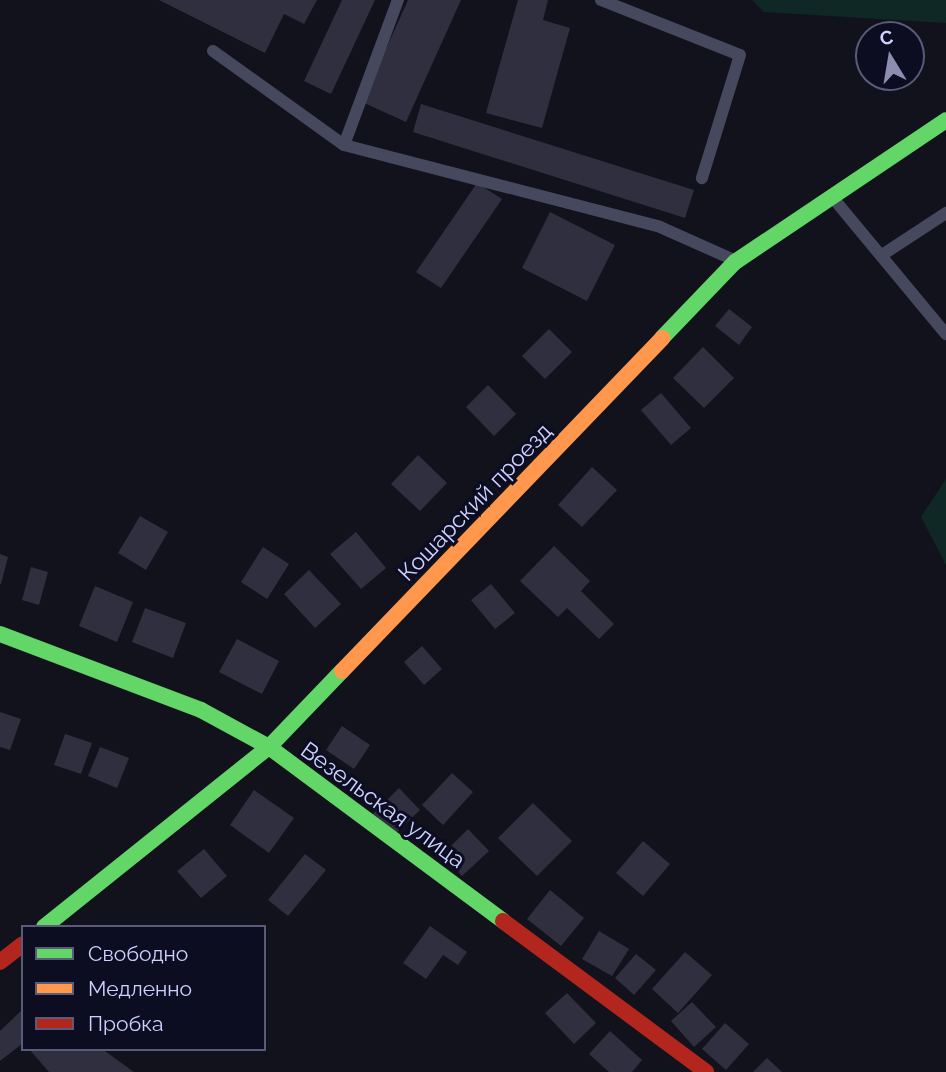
<!DOCTYPE html>
<html>
<head>
<meta charset="utf-8">
<style>
	body { margin:0 }
	#map { position:relative; width:946px; height:1072px; overflow:hidden; background:#12121d; font-family:Raleway,sans-serif }
	div>[style] { position:absolute }
	.green>* { inset:0; background:#102825 }
	.building>* { inset:0; background:#2f2f3f }
	.lane>* { height:12px; margin:-6px; padding:0 6px; transform-origin:6px; border-radius:6px; background:#46495e }
	.fast>* { height:16px; margin:-8px; padding:0 8px; transform-origin:8px; border-radius:8px; background:#63d668 }
	.slow>* { height:16px; margin:-8px; padding:0 8px; transform-origin:8px; border-radius:8px; background:#ff974d }
	.jam>* { height:16px; margin:-8px; padding:0 8px; transform-origin:8px; border-radius:8px; background:#b3261e }
	span { translate:-50% -50%; white-space:nowrap; text-align:center; line-height:1.15; -webkit-text-stroke:6px #0d0d22; paint-order:stroke }
	.street-label { font-size:23px; color:#cdd1ff }
	.legend { position:absolute; left:21px; top:925px; width:245px; height:126px; box-sizing:border-box; background:#0d0d22; border:2px solid #5a5b7a; margin:0; padding:9px 12px; list-style:none; font-size:21px; color:#cdd1ff }
	.legend li { display:flex; align-items:center; gap:14px; height:35px }
	.legend b { width:35px; border:2px solid #5a5b7a }
	.north { position:absolute; left:855px; top:21px; width:70px; height:70px; box-sizing:border-box; background:#0d0d22; border:2px solid #5a5b7a; border-radius:50%; rotate:349deg; font-size:19px; font-weight:700; line-height:28px; text-align:center; color:#cdd1ff }
	.north::after { content:''; display:block; margin:auto; width:24px; height:32px; background:#8c8eb0; clip-path:polygon(50% 0,100% 100%,50% 72%,0 100%) }
</style>
</head>
<body>
<div id="map">
	<div class="green">
		<i style="clip-path:polygon(752px 0,946px 0,946px 23px,764px 12px)"></i>
		<i style="clip-path:polygon(946px 479px,946px 565px,921px 517px)"></i>
	</div>
	<div class="building">
		<i style="clip-path:polygon(159px 0,317px 0,304px 24px,284px 14px,265px 53px)"></i>
		<i style="clip-path:polygon(342px 0,375px 0,331px 94px,304px 81px)"></i>
		<i style="clip-path:polygon(408px 0,461px 0,406px 122px,362px 102px)"></i>
		<i style="clip-path:polygon(518px 0,548px 0,543px 20px,570px 28px,542px 128px,486px 113px)"></i>
		<i style="clip-path:polygon(421px 104px,694px 190px,685px 218px,413px 132px)"></i>
		<i style="clip-path:polygon(477px 183px,502px 199px,441px 288px,416px 272px)"></i>
		<i style="clip-path:polygon(550px 212px,615px 245px,587px 301px,522px 268px)"></i>
		<i style="clip-path:polygon(729px 309px,752px 327px,739px 345px,715px 326px)"></i>
		<i style="clip-path:polygon(549px 329px,572px 352px,545px 379px,522px 356px)"></i>
		<i style="clip-path:polygon(703px 347px,734px 378px,704px 408px,673px 378px)"></i>
		<i style="clip-path:polygon(488px 385px,516px 414px,494px 436px,466px 407px)"></i>
		<i style="clip-path:polygon(661px 393px,691px 428px,671px 445px,641px 410px)"></i>
		<i style="clip-path:polygon(418px 455px,447px 483px,420px 511px,391px 484px)"></i>
		<i style="clip-path:polygon(592px 467px,617px 490px,582px 527px,558px 505px)"></i>
		<i style="clip-path:polygon(140px 516px,168px 532px,146px 570px,118px 553px)"></i>
		<i style="clip-path:polygon(356px 532px,386px 568px,361px 589px,330px 554px)"></i>
		<i style="clip-path:polygon(554px 546px,590px 581px,581px 591px,614px 624px,599px 639px,567px 608px,558px 617px,520px 581px)"></i>
		<i style="clip-path:polygon(263px 547px,289px 564px,267px 599px,241px 582px)"></i>
		<i style="clip-path:polygon(0 554px,8px 557px,1px 584px,0 584px)"></i>
		<i style="clip-path:polygon(31px 567px,48px 572px,39px 605px,22px 600px)"></i>
		<i style="clip-path:polygon(309px 570px,341px 604px,315px 628px,284px 594px)"></i>
		<i style="clip-path:polygon(491px 584px,515px 613px,495px 629px,471px 600px)"></i>
		<i style="clip-path:polygon(95px 586px,133px 602px,117px 642px,79px 626px)"></i>
		<i style="clip-path:polygon(145px 608px,186px 623px,173px 658px,132px 642px)"></i>
		<i style="clip-path:polygon(237px 639px,279px 661px,262px 694px,219px 672px)"></i>
		<i style="clip-path:polygon(422px 646px,442px 669px,424px 685px,404px 662px)"></i>
		<i style="clip-path:polygon(0 712px,21px 719px,10px 750px,0 747px)"></i>
		<i style="clip-path:polygon(342px 726px,370px 745px,354px 769px,326px 750px)"></i>
		<i style="clip-path:polygon(65px 734px,92px 743px,81px 774px,54px 765px)"></i>
		<i style="clip-path:polygon(100px 747px,129px 758px,117px 788px,88px 776px)"></i>
		<i style="clip-path:polygon(452px 773px,473px 792px,443px 825px,422px 805px)"></i>
		<i style="clip-path:polygon(399px 788px,420px 810px,392px 837px,372px 815px)"></i>
		<i style="clip-path:polygon(254px 790px,294px 818px,269px 853px,230px 825px)"></i>
		<i style="clip-path:polygon(533px 803px,572px 841px,537px 876px,498px 838px)"></i>
		<i style="clip-path:polygon(468px 829px,489px 851px,462px 876px,442px 855px)"></i>
		<i style="clip-path:polygon(643px 841px,670px 864px,643px 896px,616px 873px)"></i>
		<i style="clip-path:polygon(204px 849px,227px 876px,201px 898px,177px 871px)"></i>
		<i style="clip-path:polygon(305px 854px,326px 870px,288px 916px,268px 900px)"></i>
		<i style="clip-path:polygon(550px 890px,584px 918px,561px 946px,527px 919px)"></i>
		<i style="clip-path:polygon(430px 926px,467px 952px,458px 965px,443px 955px,426px 979px,403px 963px)"></i>
		<i style="clip-path:polygon(599px 931px,629px 949px,612px 976px,582px 959px)"></i>
		<i style="clip-path:polygon(685px 952px,712px 975px,678px 1013px,652px 989px)"></i>
		<i style="clip-path:polygon(636px 954px,656px 970px,634px 995px,615px 978px)"></i>
		<i style="clip-path:polygon(567px 993px,596px 1023px,574px 1044px,545px 1013px)"></i>
		<i style="clip-path:polygon(692px 1002px,716px 1027px,694px 1047px,671px 1021px)"></i>
		<i style="clip-path:polygon(23px 1009px,23px 1043px,0 1061px,0 1031px)"></i>
		<i style="clip-path:polygon(725px 1023px,749px 1044px,726px 1070px,702px 1049px)"></i>
		<i style="clip-path:polygon(610px 1031px,642px 1060px,632px 1072px,609px 1072px,589px 1054px)"></i>
		<i style="clip-path:polygon(29px 1049px,102px 1049px,134px 1072px,49px 1072px)"></i>
		<i style="clip-path:polygon(767px 1058px,782px 1072px,753px 1072px)"></i>
	</div>
	<div class="lane">
		<i style="left:601px;top:0;width:149px;rotate:21.6deg"></i>
		<i style="left:740px;top:55px;width:129px;rotate:107.2deg"></i>
		<i style="left:213px;top:51px;width:161px;rotate:35.7deg"></i>
		<i style="left:344px;top:145px;width:326px;rotate:14.5deg"></i>
		<i style="left:660px;top:227px;width:79px;rotate:24deg"></i>
		<i style="left:344px;top:145px;width:155px;rotate:-69.6deg"></i>
		<i style="left:833px;top:198px;width:177px;rotate:50.3deg"></i>
		<i style="left:882px;top:255px;width:77px;rotate:-33.3deg"></i>
	</div>
	<div class="fast">
		<i style="left:662px;top:338px;width:105px;rotate:-46.2deg"></i>
		<i style="left:735px;top:262px;width:254px;rotate:-33.9deg"></i>
		<i style="left:0;top:634px;width:215px;rotate:20.7deg"></i>
		<i style="left:201px;top:710px;width:77px;rotate:28.6deg"></i>
		<i style="left:269px;top:747px;width:292px;rotate:36.6deg"></i>
		<i style="left:44px;top:927px;width:288px;rotate:-38.7deg"></i>
		<i style="left:269px;top:747px;width:105px;rotate:-46.2deg"></i>
	</div>
	<div class="slow">
		<i style="left:342px;top:671px;width:462px;rotate:-46.1deg"></i>
	</div>
	<div class="jam">
		<i style="left:503px;top:921px;width:253px;rotate:36.6deg"></i>
		<i style="left:0;top:962px;width:29px;rotate:-38deg"></i>
	</div>
	<div class="street-label">
		<span style="left:475px;top:502px;rotate:-46deg">Кошарский проезд</span>
		<span style="left:383px;top:805px;rotate:36deg">Везельская улица</span>
	</div>
	<ul class="legend">
	<li><b style="height:9px;background:#63d668"></b>Свободно</li>
	<li><b style="height:9px;background:#ff974d"></b>Медленно</li>
	<li><b style="height:9px;background:#b3261e"></b>Пробка</li>
	</ul>
	<div class="north">С</div>
</div>
</body>
</html>
